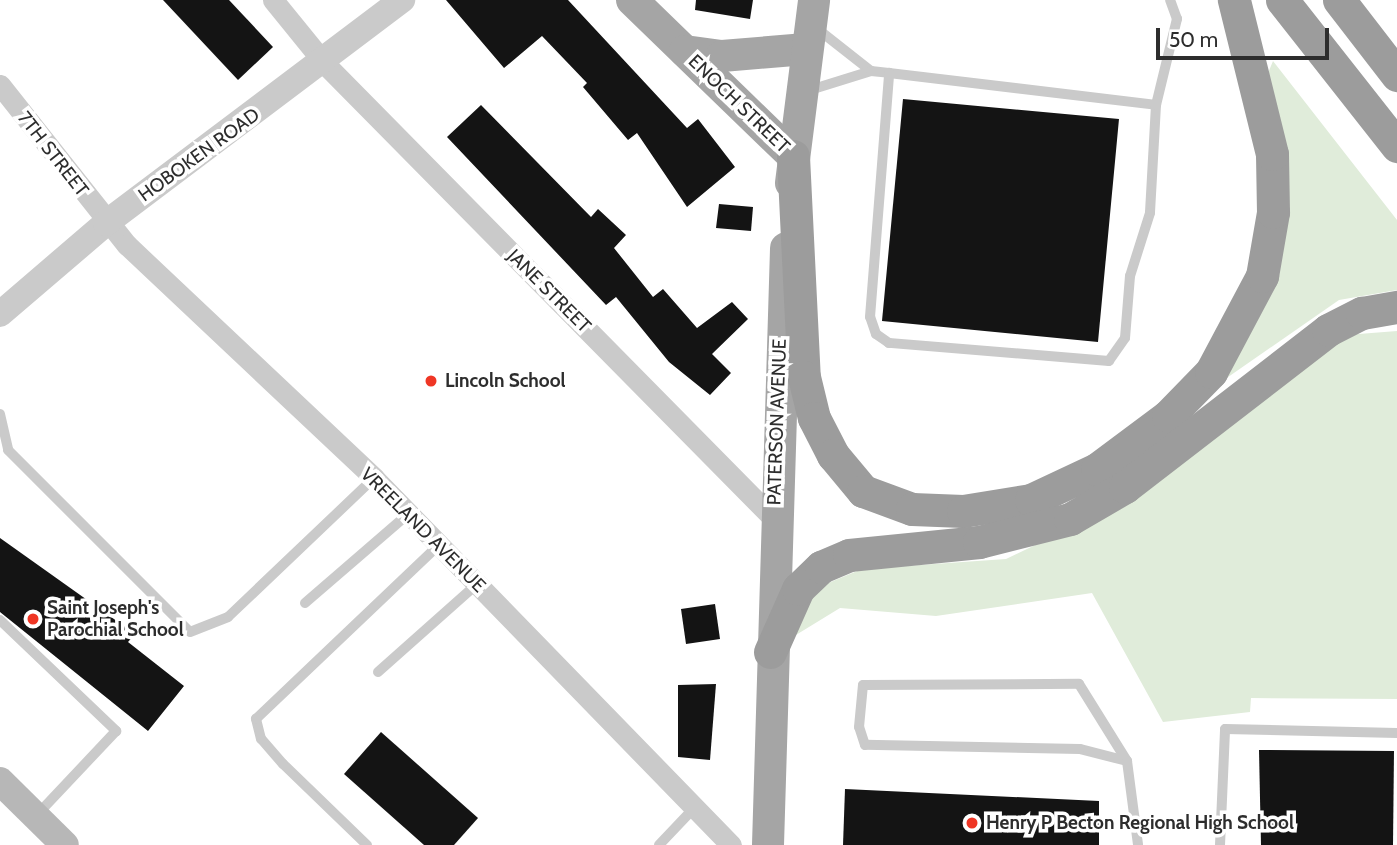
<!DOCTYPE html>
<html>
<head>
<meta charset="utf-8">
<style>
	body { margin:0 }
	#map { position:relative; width:1397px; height:845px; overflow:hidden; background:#fff; font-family:Cabin,sans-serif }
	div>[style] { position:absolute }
	.green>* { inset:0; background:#e0ecda }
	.building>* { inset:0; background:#141414 }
	.service>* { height:10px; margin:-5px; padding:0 5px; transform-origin:5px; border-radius:5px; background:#cacaca }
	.minor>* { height:21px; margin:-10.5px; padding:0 10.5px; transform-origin:10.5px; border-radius:10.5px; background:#cacaca }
	.tertiary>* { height:26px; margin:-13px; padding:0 13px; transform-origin:13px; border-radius:13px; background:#cacaca }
	.secondary>* { height:28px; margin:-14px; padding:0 14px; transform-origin:14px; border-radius:14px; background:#b7b7b7 }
	.primary>* { height:32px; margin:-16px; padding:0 16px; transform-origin:16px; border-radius:16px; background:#a5a5a5 }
	.trunk>* { height:33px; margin:-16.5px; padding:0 16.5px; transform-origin:16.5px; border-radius:16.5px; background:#9c9c9c }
	.dots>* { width:19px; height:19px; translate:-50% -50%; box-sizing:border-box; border:4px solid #fff; border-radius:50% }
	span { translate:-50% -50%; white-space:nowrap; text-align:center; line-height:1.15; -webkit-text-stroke:7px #fff; paint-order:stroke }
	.street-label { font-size:19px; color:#2d2d2d }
	.poi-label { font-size:19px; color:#2d2d2d; font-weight:700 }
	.left { translate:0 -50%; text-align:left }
	.scale { position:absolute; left:1156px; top:28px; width:173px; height:32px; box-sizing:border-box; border:4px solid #2d2d2d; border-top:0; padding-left:9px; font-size:21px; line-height:24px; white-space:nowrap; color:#2d2d2d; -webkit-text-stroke:5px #fff; paint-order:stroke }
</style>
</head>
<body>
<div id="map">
	<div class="green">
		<i style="clip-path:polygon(1273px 61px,1397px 220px,1397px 290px,1339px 300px,1208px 391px,1281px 250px,1268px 73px)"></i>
		<i style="clip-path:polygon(1397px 331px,1397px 699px,1251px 698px,1250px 712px,1163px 722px,1092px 593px,936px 616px,840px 608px,791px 638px,809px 591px,862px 569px,1006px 559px,1104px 512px,1346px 335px)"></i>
	</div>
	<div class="building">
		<i style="clip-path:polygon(163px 0,229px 0,273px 47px,238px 80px)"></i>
		<i style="clip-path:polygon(446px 0,568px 0,687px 128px,698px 119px,735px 167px,687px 207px,637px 133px,628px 140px,583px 87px,587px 83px,542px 36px,504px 68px)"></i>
		<i style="clip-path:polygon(696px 0,753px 0,750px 19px,695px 10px)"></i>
		<i style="clip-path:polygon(903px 99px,1119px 119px,1098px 342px,882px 321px)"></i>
		<i style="clip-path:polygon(481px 105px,591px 217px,598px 209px,626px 235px,614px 248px,653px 297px,663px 289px,697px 328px,732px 302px,748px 319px,712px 354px,731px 373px,710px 395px,669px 362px,616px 297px,606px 305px,447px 137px)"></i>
		<i style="clip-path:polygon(719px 204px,753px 207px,751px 231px,716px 228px)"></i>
		<i style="clip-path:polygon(0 538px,135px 634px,128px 642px,184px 686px,148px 731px,0 612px)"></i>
		<i style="clip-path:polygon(715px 604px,720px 639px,686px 644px,681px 609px)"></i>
		<i style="clip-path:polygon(716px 684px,710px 760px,678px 757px,678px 685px)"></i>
		<i style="clip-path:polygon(381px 732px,478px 818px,454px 845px,424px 845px,344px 774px)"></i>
		<i style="clip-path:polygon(1259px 750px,1394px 751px,1393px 845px,1261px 845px)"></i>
		<i style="clip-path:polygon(845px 789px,1099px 801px,1099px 845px,843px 845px)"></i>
	</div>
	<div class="service">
		<i style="left:815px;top:27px;width:71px;rotate:38.2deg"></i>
		<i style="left:810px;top:90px;width:64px;rotate:-17.3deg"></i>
		<i style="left:871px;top:71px;width:18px;rotate:6deg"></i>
		<i style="left:889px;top:73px;width:269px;rotate:6.8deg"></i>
		<i style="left:1156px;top:105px;width:108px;rotate:93.2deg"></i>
		<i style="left:1150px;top:213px;width:66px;rotate:107.6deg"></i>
		<i style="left:1130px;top:276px;width:62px;rotate:94.6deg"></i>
		<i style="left:1125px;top:338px;width:28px;rotate:125deg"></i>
		<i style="left:1109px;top:361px;width:221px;rotate:-175.3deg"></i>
		<i style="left:889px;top:343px;width:16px;rotate:-145deg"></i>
		<i style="left:876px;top:334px;width:18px;rotate:-109deg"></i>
		<i style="left:870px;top:317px;width:245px;rotate:-85.5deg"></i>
		<i style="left:1156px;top:105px;width:89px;rotate:-76.3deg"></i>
		<i style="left:1177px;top:19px;width:20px;rotate:-110deg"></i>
		<i style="left:0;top:414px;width:37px;rotate:77deg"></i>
		<i style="left:8px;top:450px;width:257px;rotate:45deg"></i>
		<i style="left:190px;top:632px;width:41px;rotate:-21.5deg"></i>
		<i style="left:228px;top:617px;width:202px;rotate:-43.6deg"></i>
		<i style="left:305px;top:603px;width:136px;rotate:-40.8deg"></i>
		<i style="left:0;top:620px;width:161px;rotate:43.7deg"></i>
		<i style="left:116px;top:731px;width:117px;rotate:133.3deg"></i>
		<i style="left:378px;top:672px;width:132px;rotate:-41.6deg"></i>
		<i style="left:1127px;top:761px;width:49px;rotate:-165.7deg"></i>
		<i style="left:1080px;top:749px;width:215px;rotate:-178.9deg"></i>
		<i style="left:865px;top:745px;width:19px;rotate:-108deg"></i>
		<i style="left:859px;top:727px;width:42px;rotate:-84.6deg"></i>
		<i style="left:863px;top:685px;width:216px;rotate:-0.3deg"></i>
		<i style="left:1079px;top:684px;width:91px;rotate:58.1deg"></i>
		<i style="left:1127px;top:761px;width:85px;rotate:82.5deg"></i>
		<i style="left:367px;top:845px;width:117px;rotate:-136deg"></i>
		<i style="left:283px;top:764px;width:33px;rotate:-131deg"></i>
		<i style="left:261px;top:739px;width:21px;rotate:-104deg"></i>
		<i style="left:256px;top:719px;width:253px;rotate:-43.6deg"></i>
		<i style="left:659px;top:845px;width:52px;rotate:-46.5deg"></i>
		<i style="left:1220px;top:845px;width:116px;rotate:-87.5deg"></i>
		<i style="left:1225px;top:729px;width:172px;rotate:1.3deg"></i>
	</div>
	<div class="minor">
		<i style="left:273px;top:0;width:82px;rotate:50.9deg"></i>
		<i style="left:325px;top:64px;width:638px;rotate:45.38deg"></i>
		<i style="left:0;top:85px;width:204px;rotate:51.6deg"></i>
		<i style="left:127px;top:245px;width:340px;rotate:43.3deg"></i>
		<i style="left:374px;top:478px;width:512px;rotate:45.79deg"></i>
	</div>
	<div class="tertiary">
		<i style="left:0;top:314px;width:140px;rotate:-40.6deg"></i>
		<i style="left:106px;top:223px;width:371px;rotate:-37deg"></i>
	</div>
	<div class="secondary">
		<i style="left:0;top:781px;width:91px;rotate:44.6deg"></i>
	</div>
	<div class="primary">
		<i style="left:632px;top:0;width:224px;rotate:44.1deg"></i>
		<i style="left:685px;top:51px;width:37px;rotate:8deg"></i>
		<i style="left:722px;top:56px;width:84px;rotate:-4.8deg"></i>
		<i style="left:791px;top:183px;width:184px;rotate:-82.8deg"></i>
		<i style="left:768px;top:845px;width:597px;rotate:-88.27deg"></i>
	</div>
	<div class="trunk">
		<i style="left:1282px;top:0;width:186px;rotate:51.8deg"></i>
		<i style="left:1339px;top:0;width:95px;rotate:52.3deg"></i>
		<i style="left:793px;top:156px;width:221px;rotate:87.2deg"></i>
		<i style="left:804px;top:377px;width:42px;rotate:76.3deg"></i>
		<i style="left:814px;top:418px;width:42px;rotate:62.8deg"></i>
		<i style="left:833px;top:455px;width:47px;rotate:50.2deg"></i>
		<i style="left:863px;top:491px;width:52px;rotate:20.2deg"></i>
		<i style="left:912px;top:509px;width:51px;rotate:2.2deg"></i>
		<i style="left:963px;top:511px;width:69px;rotate:-9.2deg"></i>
		<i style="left:1031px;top:500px;width:73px;rotate:-25.2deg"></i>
		<i style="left:1097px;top:469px;width:89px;rotate:-36.7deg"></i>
		<i style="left:1168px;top:416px;width:62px;rotate:-45.7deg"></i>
		<i style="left:1211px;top:372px;width:109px;rotate:-62deg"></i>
		<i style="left:1262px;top:276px;width:65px;rotate:-80.2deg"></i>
		<i style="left:1273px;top:212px;width:58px;rotate:-91deg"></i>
		<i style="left:1272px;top:154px;width:159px;rotate:-103.9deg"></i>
		<i style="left:770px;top:652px;width:69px;rotate:-66deg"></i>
		<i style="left:798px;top:589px;width:32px;rotate:-44deg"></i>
		<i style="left:821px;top:567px;width:30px;rotate:-23deg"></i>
		<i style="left:849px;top:555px;width:131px;rotate:-5.7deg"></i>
		<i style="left:979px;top:542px;width:94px;rotate:-14.2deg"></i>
		<i style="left:1070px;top:519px;width:64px;rotate:-30.2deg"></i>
		<i style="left:1125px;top:487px;width:257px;rotate:-37.7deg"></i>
		<i style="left:1328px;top:330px;width:38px;rotate:-27deg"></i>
		<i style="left:1362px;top:313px;width:36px;rotate:-10deg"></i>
	</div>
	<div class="dots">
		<i style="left:431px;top:381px;background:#ef3625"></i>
		<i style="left:33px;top:619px;background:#ef3625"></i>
		<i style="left:972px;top:823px;background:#ef3625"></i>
	</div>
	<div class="street-label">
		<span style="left:739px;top:104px;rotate:44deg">ENOCH STREET</span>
		<span style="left:53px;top:154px;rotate:52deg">7TH STREET</span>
		<span style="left:199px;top:155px;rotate:-36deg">HOBOKEN ROAD</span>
		<span style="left:549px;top:291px;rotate:45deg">JANE STREET</span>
		<span style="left:777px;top:422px;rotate:-88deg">PATERSON AVENUE</span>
		<span style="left:423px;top:530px;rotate:45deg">VREELAND AVENUE</span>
	</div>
	<div class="poi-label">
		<span class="left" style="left:445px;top:381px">Lincoln School</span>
		<span class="left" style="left:47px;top:619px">Saint Joseph's<br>Parochial School</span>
		<span class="left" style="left:986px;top:823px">Henry P Becton Regional High School</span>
	</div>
	<div class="scale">50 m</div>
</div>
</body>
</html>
